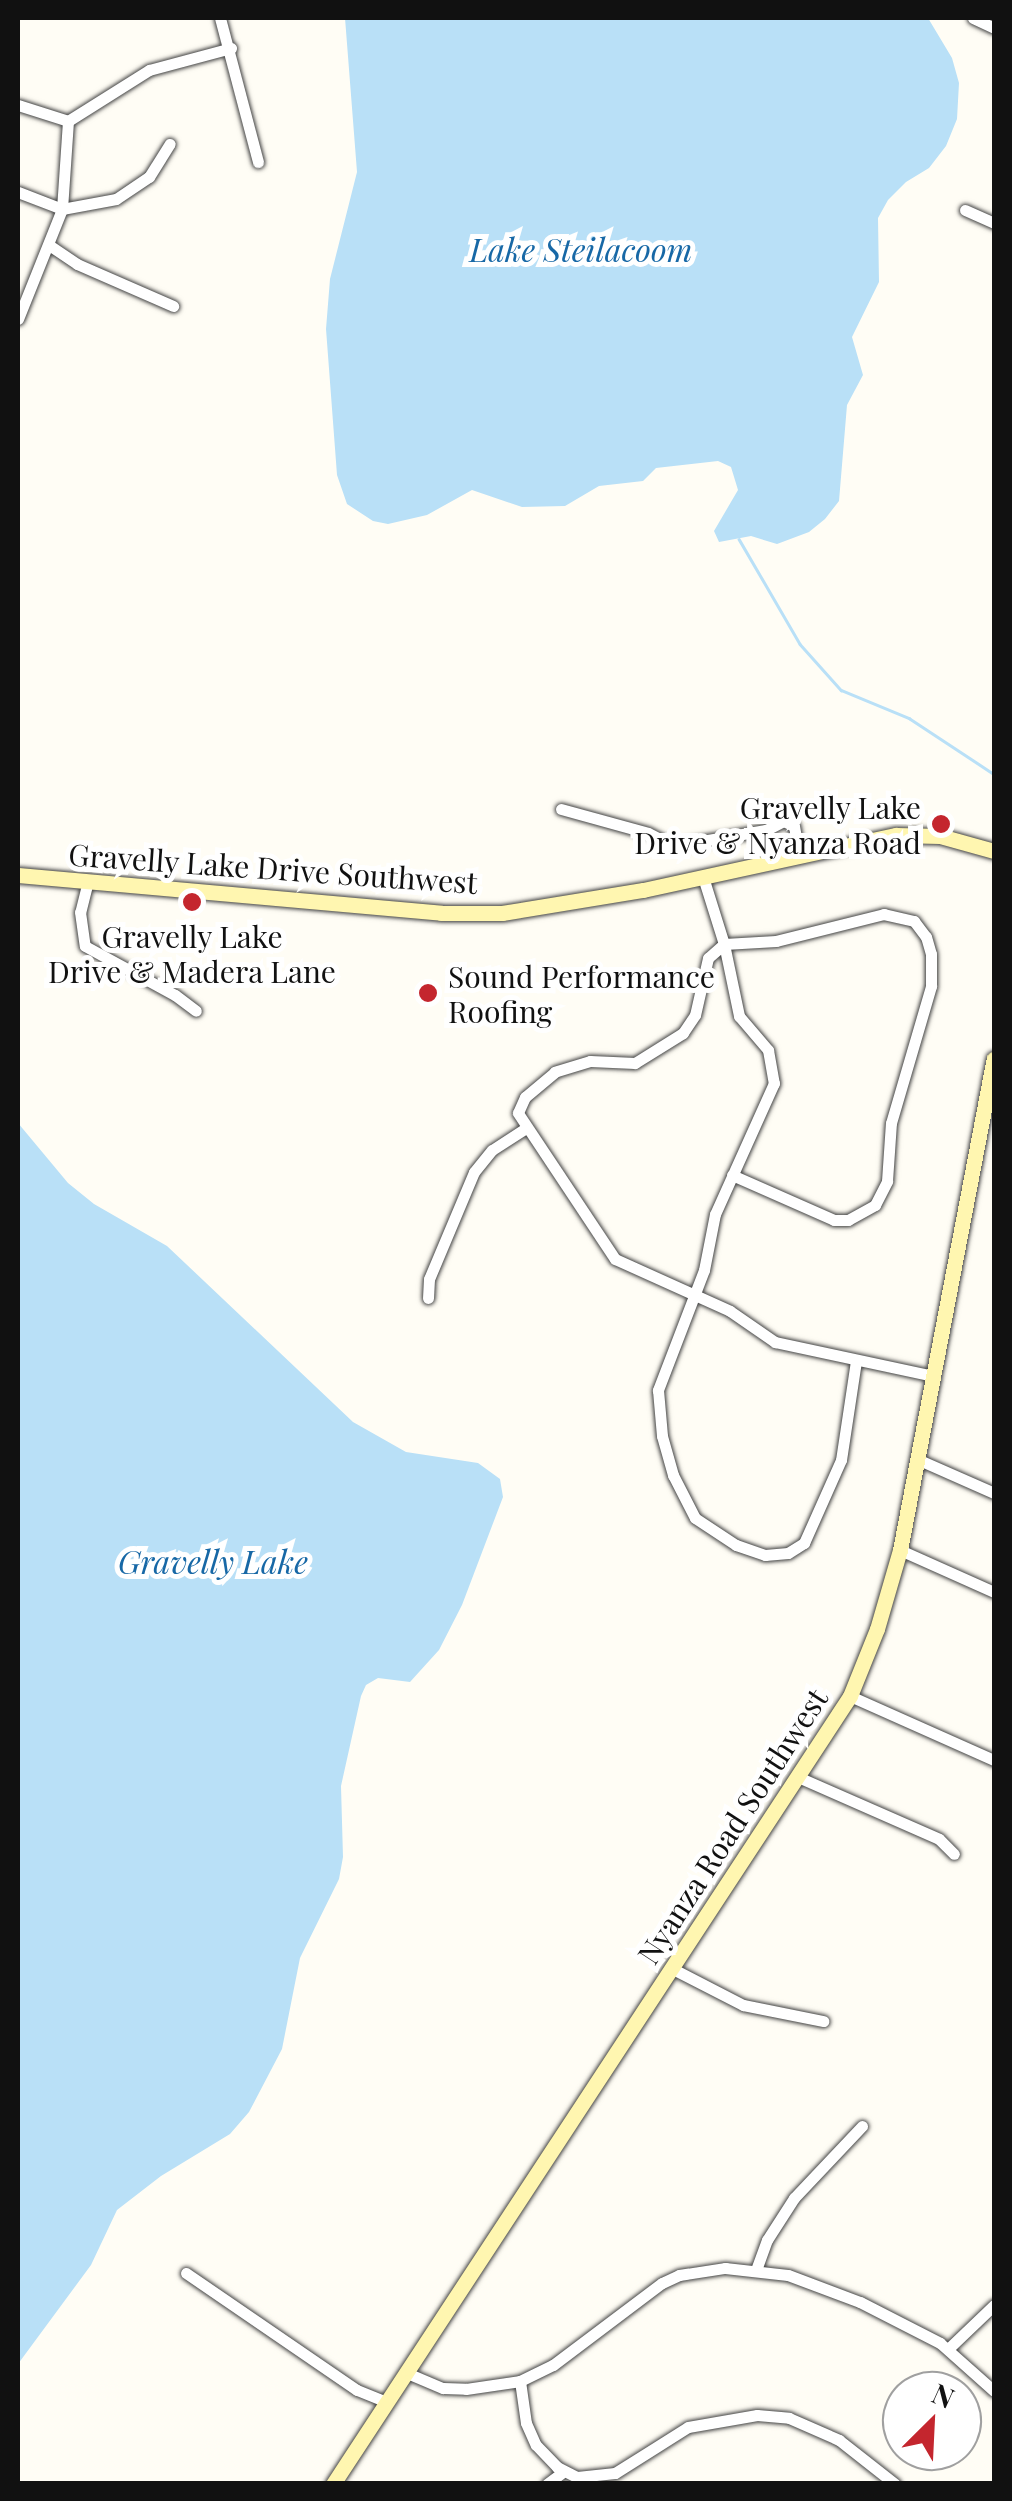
<!DOCTYPE html>
<html>
<head>
<meta charset="utf-8">
<style>
	body { margin:0 }
	#map { position:relative; width:1012px; height:2501px; overflow:hidden; background:#fffdf5; font-family:"Playfair Display",serif }
	div>[style] { position:absolute }
	.water>* { inset:0; background:#b9e0f7 }
	.stream>* { height:2.5px; margin:-1.25px; padding:0 1.25px; transform-origin:1.25px; border-radius:1.25px; background:#b9e0f7 }
	.roads { filter:drop-shadow(0 0 2px #444) drop-shadow(0 0 2px #444) }
	.street>* { height:11px; margin:-5.5px; padding:0 5.5px; transform-origin:5.5px; border-radius:5.5px; background:#fff }
	.secondary>* { height:15px; margin:-7.5px; padding:0 7.5px; transform-origin:7.5px; border-radius:7.5px; background:#fff6b0 }
	.dots>* { width:28px; height:28px; translate:-50% -50%; box-sizing:border-box; border:5px solid #fff; border-radius:50% }
	span { translate:-50% -50%; white-space:nowrap; text-align:center; line-height:1.15; -webkit-text-stroke:10px #fff; paint-order:stroke }
	.poi-label { font-size:30px; color:#111 }
	.right { translate:-100% -50%; text-align:right }
	.left { translate:0 -50%; text-align:left }
	.street-label { font-size:30px; color:#111 }
	.water-label { font-size:32px; color:#1768a6; font-style:italic }
	.frame { position:absolute; inset:0; border:20px solid #111; pointer-events:none }
	.north { position:absolute; left:882px; top:2371px; width:100px; height:100px; box-sizing:border-box; background:#fff; border:2px solid #a0a0a0; border-radius:50%; rotate:24deg; font-size:28px; font-weight:700; line-height:40px; text-align:center; color:#111 }
	.north::after { content:''; display:block; margin:auto; width:35px; height:45px; background:#c4262e; clip-path:polygon(50% 0,100% 100%,50% 72%,0 100%) }
</style>
</head>
<body>
<div id="map">
	<div class="water">
		<i style="clip-path:polygon(345px 18px,928px 18px,952px 58px,959px 83px,957px 119px,946px 146px,929px 168px,906px 182px,888px 200px,878px 218px,879px 282px,852px 337px,863px 375px,847px 405px,839px 501px,825px 519px,809px 532px,777px 544px,751px 536px,719px 542px,714px 531px,738px 490px,731px 467px,718px 461px,656px 468px,643px 481px,599px 486px,565px 506px,522px 507px,472px 490px,427px 515px,388px 524px,373px 521px,347px 504px,337px 475px,326px 329px,330px 279px,357px 172px)"></i>
		<i style="clip-path:polygon(18px 1123px,68px 1183px,94px 1204px,167px 1246px,353px 1422px,406px 1452px,478px 1463px,500px 1479px,503px 1497px,462px 1605px,439px 1650px,410px 1682px,378px 1678px,366px 1685px,361px 1696px,341px 1786px,343px 1857px,339px 1879px,300px 1958px,282px 2049px,249px 2112px,230px 2134px,161px 2176px,117px 2210px,91px 2265px,18px 2364px)"></i>
	</div>
	<div class="stream">
		<i style="left:739px;top:539px;width:121px;rotate:59.8deg"></i>
		<i style="left:800px;top:644px;width:62px;rotate:48.3deg"></i>
		<i style="left:841px;top:690px;width:74px;rotate:22.4deg"></i>
		<i style="left:909px;top:718px;width:102px;rotate:33.4deg"></i>
	</div>
	<div class="roads">
		<div class="street">
			<i style="left:220px;top:18px;width:149px;rotate:75.2deg"></i>
			<i style="left:973px;top:18px;width:23px;rotate:25deg"></i>
			<i style="left:18px;top:105px;width:52px;rotate:17.7deg"></i>
			<i style="left:68px;top:121px;width:96px;rotate:-32.2deg"></i>
			<i style="left:149px;top:70px;width:85px;rotate:-15deg"></i>
			<i style="left:18px;top:192px;width:47px;rotate:21.1deg"></i>
			<i style="left:62px;top:209px;width:55px;rotate:-10.5deg"></i>
			<i style="left:116px;top:199px;width:40px;rotate:-34deg"></i>
			<i style="left:149px;top:177px;width:39px;rotate:-58deg"></i>
			<i style="left:965px;top:210px;width:32px;rotate:24deg"></i>
			<i style="left:49px;top:245px;width:34px;rotate:34deg"></i>
			<i style="left:77px;top:264px;width:105px;rotate:23.6deg"></i>
			<i style="left:18px;top:319px;width:118px;rotate:-68.2deg"></i>
			<i style="left:62px;top:209px;width:88px;rotate:-86.1deg"></i>
			<i style="left:561px;top:809px;width:90px;rotate:15.4deg"></i>
			<i style="left:648px;top:833px;width:28px;rotate:27deg"></i>
			<i style="left:673px;top:846px;width:94px;rotate:-9.8deg"></i>
			<i style="left:766px;top:830px;width:20px;rotate:-27deg"></i>
			<i style="left:784px;top:821px;width:11px;rotate:27deg"></i>
			<i style="left:794px;top:826px;width:27px;rotate:80deg"></i>
			<i style="left:703px;top:877px;width:70px;rotate:72.6deg"></i>
			<i style="left:724px;top:944px;width:74px;rotate:78.2deg"></i>
			<i style="left:739px;top:1016px;width:45px;rotate:49.5deg"></i>
			<i style="left:768px;top:1050px;width:34px;rotate:80deg"></i>
			<i style="left:774px;top:1083px;width:144px;rotate:114.2deg"></i>
			<i style="left:715px;top:1214px;width:57px;rotate:101.1deg"></i>
			<i style="left:704px;top:1270px;width:129px;rotate:111deg"></i>
			<i style="left:658px;top:1390px;width:46px;rotate:85deg"></i>
			<i style="left:662px;top:1436px;width:41px;rotate:74.2deg"></i>
			<i style="left:673px;top:1475px;width:48px;rotate:62.9deg"></i>
			<i style="left:695px;top:1518px;width:49px;rotate:33.4deg"></i>
			<i style="left:736px;top:1545px;width:31px;rotate:19deg"></i>
			<i style="left:765px;top:1555px;width:23px;rotate:-5deg"></i>
			<i style="left:788px;top:1553px;width:19px;rotate:-32deg"></i>
			<i style="left:804px;top:1543px;width:91px;rotate:-66deg"></i>
			<i style="left:841px;top:1460px;width:100px;rotate:-81.4deg"></i>
			<i style="left:88px;top:881px;width:32px;rotate:104deg"></i>
			<i style="left:80px;top:912px;width:34px;rotate:82deg"></i>
			<i style="left:85px;top:946px;width:102px;rotate:28.6deg"></i>
			<i style="left:175px;top:995px;width:26px;rotate:37deg"></i>
			<i style="left:732px;top:1175px;width:111px;rotate:23.8deg"></i>
			<i style="left:834px;top:1220px;width:14px"></i>
			<i style="left:848px;top:1220px;width:31px;rotate:-29deg"></i>
			<i style="left:875px;top:1205px;width:27px;rotate:-63deg"></i>
			<i style="left:887px;top:1181px;width:58px;rotate:-86.1deg"></i>
			<i style="left:891px;top:1123px;width:143px;rotate:-73.7deg"></i>
			<i style="left:931px;top:986px;width:32px;rotate:-90deg"></i>
			<i style="left:931px;top:954px;width:18px;rotate:-106deg"></i>
			<i style="left:926px;top:937px;width:20px;rotate:-127deg"></i>
			<i style="left:914px;top:921px;width:31px;rotate:-167deg"></i>
			<i style="left:884px;top:914px;width:111px;rotate:166deg"></i>
			<i style="left:776px;top:941px;width:52px;rotate:176.7deg"></i>
			<i style="left:724px;top:944px;width:21px;rotate:139deg"></i>
			<i style="left:708px;top:958px;width:58px;rotate:102.8deg"></i>
			<i style="left:695px;top:1015px;width:22px;rotate:124deg"></i>
			<i style="left:683px;top:1033px;width:57px;rotate:148deg"></i>
			<i style="left:635px;top:1063px;width:45px;rotate:-177.5deg"></i>
			<i style="left:590px;top:1061px;width:37px;rotate:163deg"></i>
			<i style="left:555px;top:1072px;width:39px;rotate:140deg"></i>
			<i style="left:525px;top:1097px;width:17px;rotate:114deg"></i>
			<i style="left:518px;top:1113px;width:175px;rotate:56.4deg"></i>
			<i style="left:615px;top:1259px;width:126px;rotate:24.3deg"></i>
			<i style="left:730px;top:1311px;width:55px;rotate:34.6deg"></i>
			<i style="left:775px;top:1342px;width:162px;rotate:12.1deg"></i>
			<i style="left:428px;top:1298px;width:19px;rotate:-87deg"></i>
			<i style="left:429px;top:1279px;width:116px;rotate:-67.2deg"></i>
			<i style="left:474px;top:1172px;width:28px;rotate:-51deg"></i>
			<i style="left:492px;top:1150px;width:38px;rotate:-33deg"></i>
			<i style="left:917px;top:1459px;width:84px;rotate:23.8deg"></i>
			<i style="left:900px;top:1550px;width:103px;rotate:24.1deg"></i>
			<i style="left:850px;top:1696px;width:158px;rotate:24deg"></i>
			<i style="left:798px;top:1777px;width:154px;rotate:23.7deg"></i>
			<i style="left:939px;top:1839px;width:21px;rotate:45deg"></i>
			<i style="left:673px;top:1969px;width:79px;rotate:27.2deg"></i>
			<i style="left:743px;top:2005px;width:82px;rotate:11.3deg"></i>
			<i style="left:756px;top:2270px;width:32px;rotate:-70deg"></i>
			<i style="left:767px;top:2240px;width:50px;rotate:-57.3deg"></i>
			<i style="left:794px;top:2198px;width:99px;rotate:-46.6deg"></i>
			<i style="left:186px;top:2273px;width:207px;rotate:34.4deg"></i>
			<i style="left:357px;top:2390px;width:32px;rotate:22deg"></i>
			<i style="left:948px;top:2349px;width:64px;rotate:-43.7deg"></i>
			<i style="left:407px;top:2373px;width:39px;rotate:23deg"></i>
			<i style="left:443px;top:2388px;width:23px;rotate:2deg"></i>
			<i style="left:466px;top:2389px;width:55px;rotate:-8.4deg"></i>
			<i style="left:520px;top:2381px;width:37px;rotate:-26deg"></i>
			<i style="left:553px;top:2365px;width:136px;rotate:-37deg"></i>
			<i style="left:662px;top:2283px;width:19px;rotate:-25deg"></i>
			<i style="left:679px;top:2275px;width:47px;rotate:-8.7deg"></i>
			<i style="left:725px;top:2268px;width:63px;rotate:6.3deg"></i>
			<i style="left:788px;top:2275px;width:77px;rotate:20.6deg"></i>
			<i style="left:860px;top:2302px;width:90px;rotate:27.1deg"></i>
			<i style="left:940px;top:2343px;width:72px;rotate:41.6deg"></i>
			<i style="left:520px;top:2381px;width:42px;rotate:81.9deg"></i>
			<i style="left:526px;top:2423px;width:24px;rotate:66deg"></i>
			<i style="left:536px;top:2445px;width:30px;rotate:46deg"></i>
			<i style="left:557px;top:2467px;width:22px;rotate:27deg"></i>
			<i style="left:577px;top:2477px;width:38px;rotate:-6deg"></i>
			<i style="left:615px;top:2473px;width:86px;rotate:-32.2deg"></i>
			<i style="left:688px;top:2427px;width:70px;rotate:-9.9deg"></i>
			<i style="left:757px;top:2415px;width:32px;rotate:5deg"></i>
			<i style="left:789px;top:2418px;width:55px;rotate:23.7deg"></i>
			<i style="left:839px;top:2440px;width:71px;rotate:38.2deg"></i>
			<i style="left:547px;top:2484px;width:21px;rotate:-37deg"></i>
		</div>
		<div class="secondary">
			<i style="left:18px;top:875px;width:425px;rotate:5.1deg"></i>
			<i style="left:441px;top:913px;width:61px"></i>
			<i style="left:502px;top:913px;width:143px;rotate:-9.3deg"></i>
			<i style="left:643px;top:890px;width:259px;rotate:-12.3deg"></i>
			<i style="left:896px;top:835px;width:44px;rotate:1.3deg"></i>
			<i style="left:940px;top:836px;width:56px;rotate:15.5deg"></i>
			<i style="left:333px;top:2484px;width:942px;rotate:-56.73deg"></i>
			<i style="left:850px;top:1696px;width:72px;rotate:-68.1deg"></i>
			<i style="left:877px;top:1629px;width:82px;rotate:-73.8deg"></i>
			<i style="left:900px;top:1550px;width:500px;rotate:-79.2deg"></i>
		</div>
	</div>
	<div class="dots">
		<i style="left:941px;top:824px;background:#c4262e"></i>
		<i style="left:192px;top:902px;background:#c4262e"></i>
		<i style="left:428px;top:993px;background:#c4262e"></i>
	</div>
	<div class="poi-label">
		<span class="right" style="left:921px;top:824px">Gravelly Lake<br>Drive &amp; Nyanza Road</span>
		<span style="left:192px;top:953px">Gravelly Lake<br>Drive &amp; Madera Lane</span>
		<span class="left" style="left:448px;top:993px">Sound Performance<br>Roofing</span>
	</div>
	<div class="street-label">
		<span style="left:273px;top:868px;rotate:4deg">Gravelly Lake Drive Southwest</span>
		<span style="left:732px;top:1826px;rotate:-57deg">Nyanza Road Southwest</span>
	</div>
	<div class="water-label">
		<span style="left:581px;top:249px">Lake Steilacoom</span>
		<span style="left:213px;top:1561px">Gravelly Lake</span>
	</div>
	<div class="frame"></div>
	<div class="north">N</div>
</div>
</body>
</html>
